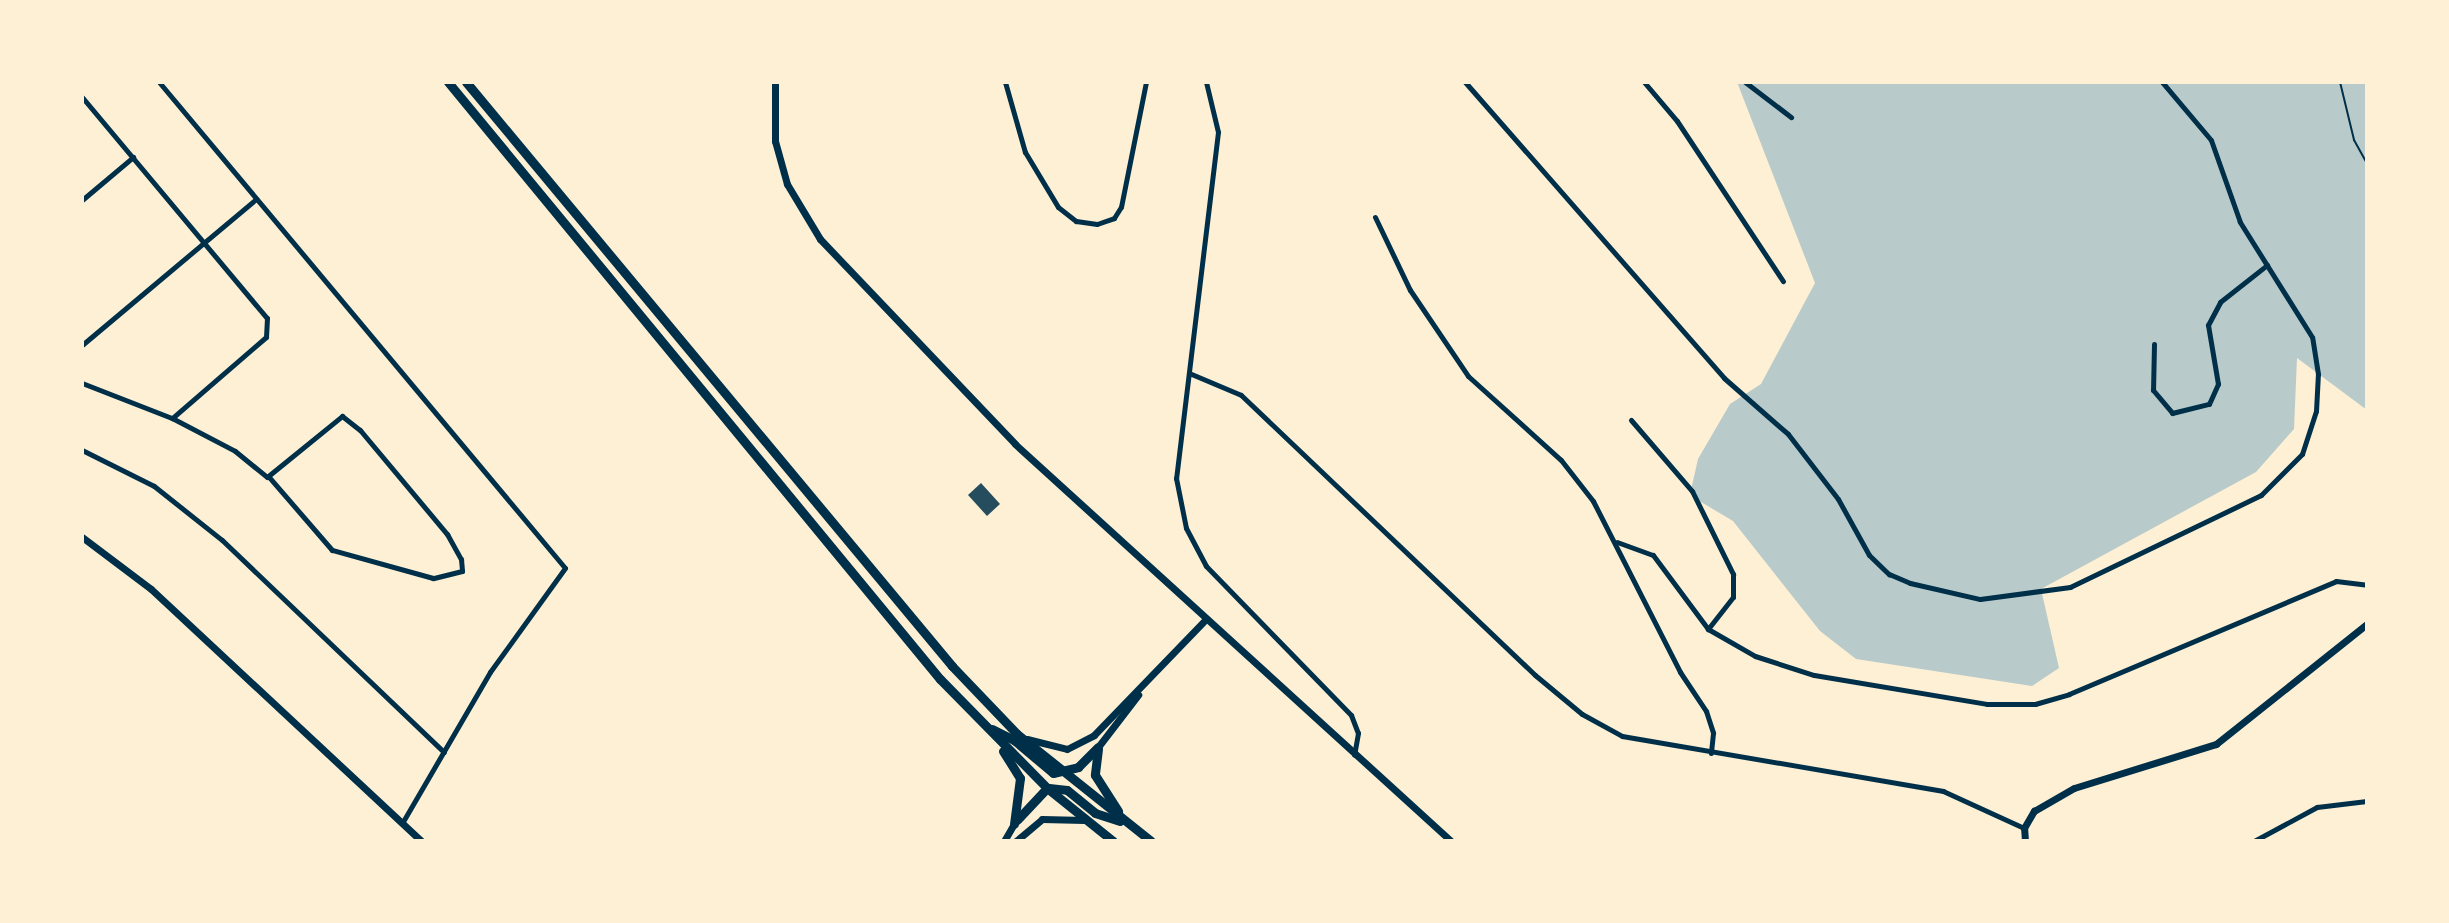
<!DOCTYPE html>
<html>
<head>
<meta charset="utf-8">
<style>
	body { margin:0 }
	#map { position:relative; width:2449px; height:923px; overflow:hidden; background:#fdf0d5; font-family:Figtree,sans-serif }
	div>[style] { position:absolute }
	.green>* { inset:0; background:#b9caca }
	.building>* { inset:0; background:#264d5e }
	.path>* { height:2px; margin:-1px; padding:0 1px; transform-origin:1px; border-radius:1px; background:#003049 }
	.minor>* { height:5px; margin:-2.5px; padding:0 2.5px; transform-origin:2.5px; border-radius:2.5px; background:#003049 }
	.tertiary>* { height:7px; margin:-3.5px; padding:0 3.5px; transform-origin:3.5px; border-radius:3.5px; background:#003049 }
	.trunk>* { height:9px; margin:-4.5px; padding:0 4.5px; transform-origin:4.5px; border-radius:4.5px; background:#003049 }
	span { translate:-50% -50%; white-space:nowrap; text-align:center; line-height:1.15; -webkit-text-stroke:6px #fdf0d5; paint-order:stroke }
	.frame { position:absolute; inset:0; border:84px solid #fdf0d5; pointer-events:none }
</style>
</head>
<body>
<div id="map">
	<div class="green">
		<i style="clip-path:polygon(1737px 82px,2367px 82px,2367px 410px,2297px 358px,2294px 429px,2256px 472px,2041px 589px,2059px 668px,2032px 686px,1856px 659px,1820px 631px,1733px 521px,1696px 499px,1691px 490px,1698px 459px,1730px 404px,1761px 384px,1815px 283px)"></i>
	</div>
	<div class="building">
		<i style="clip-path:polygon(981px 483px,1000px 504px,987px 516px,968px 495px)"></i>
	</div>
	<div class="path">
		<i style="left:2340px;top:82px;width:60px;rotate:76.4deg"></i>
		<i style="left:2354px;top:140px;width:26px;rotate:61deg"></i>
	</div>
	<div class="minor">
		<i style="left:159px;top:82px;width:633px;rotate:50.12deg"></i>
		<i style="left:565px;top:568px;width:128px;rotate:125.8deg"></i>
		<i style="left:490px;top:672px;width:175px;rotate:120.2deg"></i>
		<i style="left:1005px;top:82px;width:73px;rotate:74.1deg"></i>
		<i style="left:1025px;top:152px;width:64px;rotate:59deg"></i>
		<i style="left:1058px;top:207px;width:23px;rotate:38deg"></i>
		<i style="left:1076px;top:221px;width:21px;rotate:8deg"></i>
		<i style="left:1097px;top:224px;width:18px;rotate:-19deg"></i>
		<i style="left:1114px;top:218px;width:13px;rotate:-58deg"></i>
		<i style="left:1121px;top:207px;width:127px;rotate:-78.7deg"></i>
		<i style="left:1206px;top:82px;width:51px;rotate:76.5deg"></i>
		<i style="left:1218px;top:132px;width:349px;rotate:96.9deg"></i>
		<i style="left:1176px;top:478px;width:51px;rotate:78.7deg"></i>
		<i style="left:1186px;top:528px;width:43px;rotate:62.2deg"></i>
		<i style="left:1206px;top:566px;width:208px;rotate:45.8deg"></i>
		<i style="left:1351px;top:715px;width:19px;rotate:69deg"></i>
		<i style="left:1358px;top:733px;width:22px;rotate:100deg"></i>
		<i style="left:1465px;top:82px;width:393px;rotate:48.8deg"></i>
		<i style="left:1724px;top:378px;width:85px;rotate:41.2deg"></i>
		<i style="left:1788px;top:434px;width:82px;rotate:52.4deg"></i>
		<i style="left:1838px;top:499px;width:64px;rotate:61deg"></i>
		<i style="left:1869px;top:555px;width:28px;rotate:44deg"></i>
		<i style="left:1889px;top:574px;width:23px;rotate:23deg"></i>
		<i style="left:1910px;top:583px;width:72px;rotate:12.9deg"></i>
		<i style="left:1980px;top:599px;width:91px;rotate:-7.6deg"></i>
		<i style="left:2070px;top:587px;width:212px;rotate:-25.7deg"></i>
		<i style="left:2261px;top:495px;width:58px;rotate:-45deg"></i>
		<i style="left:2302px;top:454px;width:45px;rotate:-72deg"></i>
		<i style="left:2316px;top:411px;width:37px;rotate:-87deg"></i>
		<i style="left:2318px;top:374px;width:37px;rotate:-99deg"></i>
		<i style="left:2312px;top:337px;width:136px;rotate:-122.1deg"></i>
		<i style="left:2240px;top:222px;width:87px;rotate:-109.5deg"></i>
		<i style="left:2211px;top:140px;width:76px;rotate:-130.2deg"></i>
		<i style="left:1644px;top:82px;width:51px;rotate:49.8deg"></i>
		<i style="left:1677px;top:121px;width:192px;rotate:56.5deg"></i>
		<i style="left:1745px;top:82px;width:58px;rotate:37.3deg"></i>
		<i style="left:82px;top:97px;width:288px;rotate:50.1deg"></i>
		<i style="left:267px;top:318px;width:19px;rotate:93deg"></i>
		<i style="left:266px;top:337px;width:124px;rotate:139.2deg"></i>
		<i style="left:82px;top:200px;width:67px;rotate:-40.1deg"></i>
		<i style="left:1375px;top:217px;width:81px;rotate:64.4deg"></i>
		<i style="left:1410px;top:290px;width:104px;rotate:56deg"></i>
		<i style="left:1468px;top:376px;width:125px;rotate:42.1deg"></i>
		<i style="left:1561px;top:460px;width:52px;rotate:52deg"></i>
		<i style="left:1593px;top:501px;width:192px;rotate:63deg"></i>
		<i style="left:1680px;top:672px;width:47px;rotate:56.3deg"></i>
		<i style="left:1706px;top:711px;width:23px;rotate:72deg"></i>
		<i style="left:1713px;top:733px;width:20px;rotate:96deg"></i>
		<i style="left:2154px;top:344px;width:46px;rotate:91.2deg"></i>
		<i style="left:2153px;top:390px;width:30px;rotate:50deg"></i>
		<i style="left:2172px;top:413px;width:38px;rotate:-14deg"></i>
		<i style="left:2209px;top:404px;width:22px;rotate:-66deg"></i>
		<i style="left:2218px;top:384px;width:60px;rotate:-99.6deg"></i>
		<i style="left:2208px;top:325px;width:26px;rotate:-62deg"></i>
		<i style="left:2220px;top:302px;width:60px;rotate:-38.2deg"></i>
		<i style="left:82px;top:345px;width:227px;rotate:-40deg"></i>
		<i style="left:1189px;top:373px;width:56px;rotate:22.9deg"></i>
		<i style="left:1241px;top:395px;width:406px;rotate:43.6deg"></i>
		<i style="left:1535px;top:675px;width:61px;rotate:39.7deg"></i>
		<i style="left:1582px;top:714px;width:46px;rotate:28.8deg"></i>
		<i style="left:1622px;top:736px;width:326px;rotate:9.7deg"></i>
		<i style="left:1943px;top:791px;width:89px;rotate:24.6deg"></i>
		<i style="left:82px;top:383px;width:97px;rotate:21.3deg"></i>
		<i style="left:172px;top:418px;width:71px;rotate:27.6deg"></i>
		<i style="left:235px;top:451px;width:41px;rotate:39.1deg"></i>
		<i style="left:267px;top:477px;width:97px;rotate:-39.1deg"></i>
		<i style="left:342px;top:416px;width:23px;rotate:38deg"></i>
		<i style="left:360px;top:430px;width:136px;rotate:50.1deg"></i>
		<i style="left:447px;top:534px;width:29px;rotate:61deg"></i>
		<i style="left:461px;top:559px;width:12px;rotate:85deg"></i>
		<i style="left:462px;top:571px;width:30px;rotate:166deg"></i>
		<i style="left:433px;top:578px;width:105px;rotate:-164.5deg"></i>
		<i style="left:332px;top:550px;width:96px;rotate:-130.8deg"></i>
		<i style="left:1631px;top:420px;width:94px;rotate:49.3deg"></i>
		<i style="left:1692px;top:491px;width:93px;rotate:63.7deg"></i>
		<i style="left:1733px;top:574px;width:23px;rotate:90deg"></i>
		<i style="left:1733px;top:597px;width:41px;rotate:128deg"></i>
		<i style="left:82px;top:450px;width:80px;rotate:26.6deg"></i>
		<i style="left:154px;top:486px;width:87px;rotate:38.5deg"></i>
		<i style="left:222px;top:540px;width:307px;rotate:43.7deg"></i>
		<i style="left:1617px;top:542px;width:38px;rotate:20deg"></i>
		<i style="left:1653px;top:555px;width:92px;rotate:53.4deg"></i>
		<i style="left:1708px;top:629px;width:54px;rotate:29.9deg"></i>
		<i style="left:1755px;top:656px;width:62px;rotate:17.9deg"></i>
		<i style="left:1814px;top:675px;width:175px;rotate:9.5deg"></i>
		<i style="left:1987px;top:704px;width:48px"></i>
		<i style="left:2035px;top:704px;width:35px;rotate:-16deg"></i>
		<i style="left:2069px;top:694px;width:290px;rotate:-22.9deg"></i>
		<i style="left:2336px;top:581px;width:31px;rotate:7deg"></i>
		<i style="left:2254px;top:841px;width:72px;rotate:-28.4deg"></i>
		<i style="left:2317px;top:807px;width:50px;rotate:-6.8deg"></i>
	</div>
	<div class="tertiary">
		<i style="left:775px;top:82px;width:59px;rotate:90deg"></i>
		<i style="left:775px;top:141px;width:45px;rotate:74.4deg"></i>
		<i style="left:787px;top:184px;width:64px;rotate:59deg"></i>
		<i style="left:820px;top:239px;width:283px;rotate:46.4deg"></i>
		<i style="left:1015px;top:444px;width:590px;rotate:42.32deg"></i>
		<i style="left:82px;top:537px;width:86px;rotate:37deg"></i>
		<i style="left:151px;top:589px;width:369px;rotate:43deg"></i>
		<i style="left:1027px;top:739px;width:41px;rotate:14deg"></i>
		<i style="left:1067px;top:749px;width:30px;rotate:-27deg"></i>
		<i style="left:1094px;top:735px;width:160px;rotate:-46deg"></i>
		<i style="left:1098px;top:747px;width:66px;rotate:-52.4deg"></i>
		<i style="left:1004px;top:841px;width:20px;rotate:-60deg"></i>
		<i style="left:1016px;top:841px;width:34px;rotate:-40deg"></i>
		<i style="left:1042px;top:819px;width:42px;rotate:1.4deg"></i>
		<i style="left:2025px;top:841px;width:13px;rotate:-94deg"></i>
		<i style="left:2024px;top:828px;width:20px;rotate:-60deg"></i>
		<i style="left:2034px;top:811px;width:46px;rotate:-29.9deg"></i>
		<i style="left:2074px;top:788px;width:149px;rotate:-17.2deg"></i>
		<i style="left:2216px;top:744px;width:193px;rotate:-38.5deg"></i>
	</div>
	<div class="trunk">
		<i style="left:448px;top:82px;width:774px;rotate:50.51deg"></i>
		<i style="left:940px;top:679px;width:153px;rotate:45.5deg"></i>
		<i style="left:1047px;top:788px;width:85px;rotate:38.8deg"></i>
		<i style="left:466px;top:82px;width:760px;rotate:50.23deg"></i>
		<i style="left:952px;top:666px;width:94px;rotate:46.3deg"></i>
		<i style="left:1017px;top:734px;width:171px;rotate:38.6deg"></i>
		<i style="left:992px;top:729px;width:25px;rotate:27deg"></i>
		<i style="left:1014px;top:740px;width:51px;rotate:40.2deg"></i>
		<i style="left:1053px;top:773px;width:26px;rotate:-13deg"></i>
		<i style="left:1078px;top:767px;width:28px;rotate:-45deg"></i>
		<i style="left:1098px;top:749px;width:26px;rotate:97deg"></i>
		<i style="left:1095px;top:775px;width:43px;rotate:57.4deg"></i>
		<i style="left:1003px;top:751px;width:32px;rotate:58deg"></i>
		<i style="left:1020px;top:778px;width:46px;rotate:97.4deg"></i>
		<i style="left:1049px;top:788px;width:18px;rotate:6deg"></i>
		<i style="left:1067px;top:790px;width:36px;rotate:39deg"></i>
		<i style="left:1095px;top:813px;width:26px;rotate:18deg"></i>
		<i style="left:1017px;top:820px;width:44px;rotate:-46.8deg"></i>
	</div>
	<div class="frame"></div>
</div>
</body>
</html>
